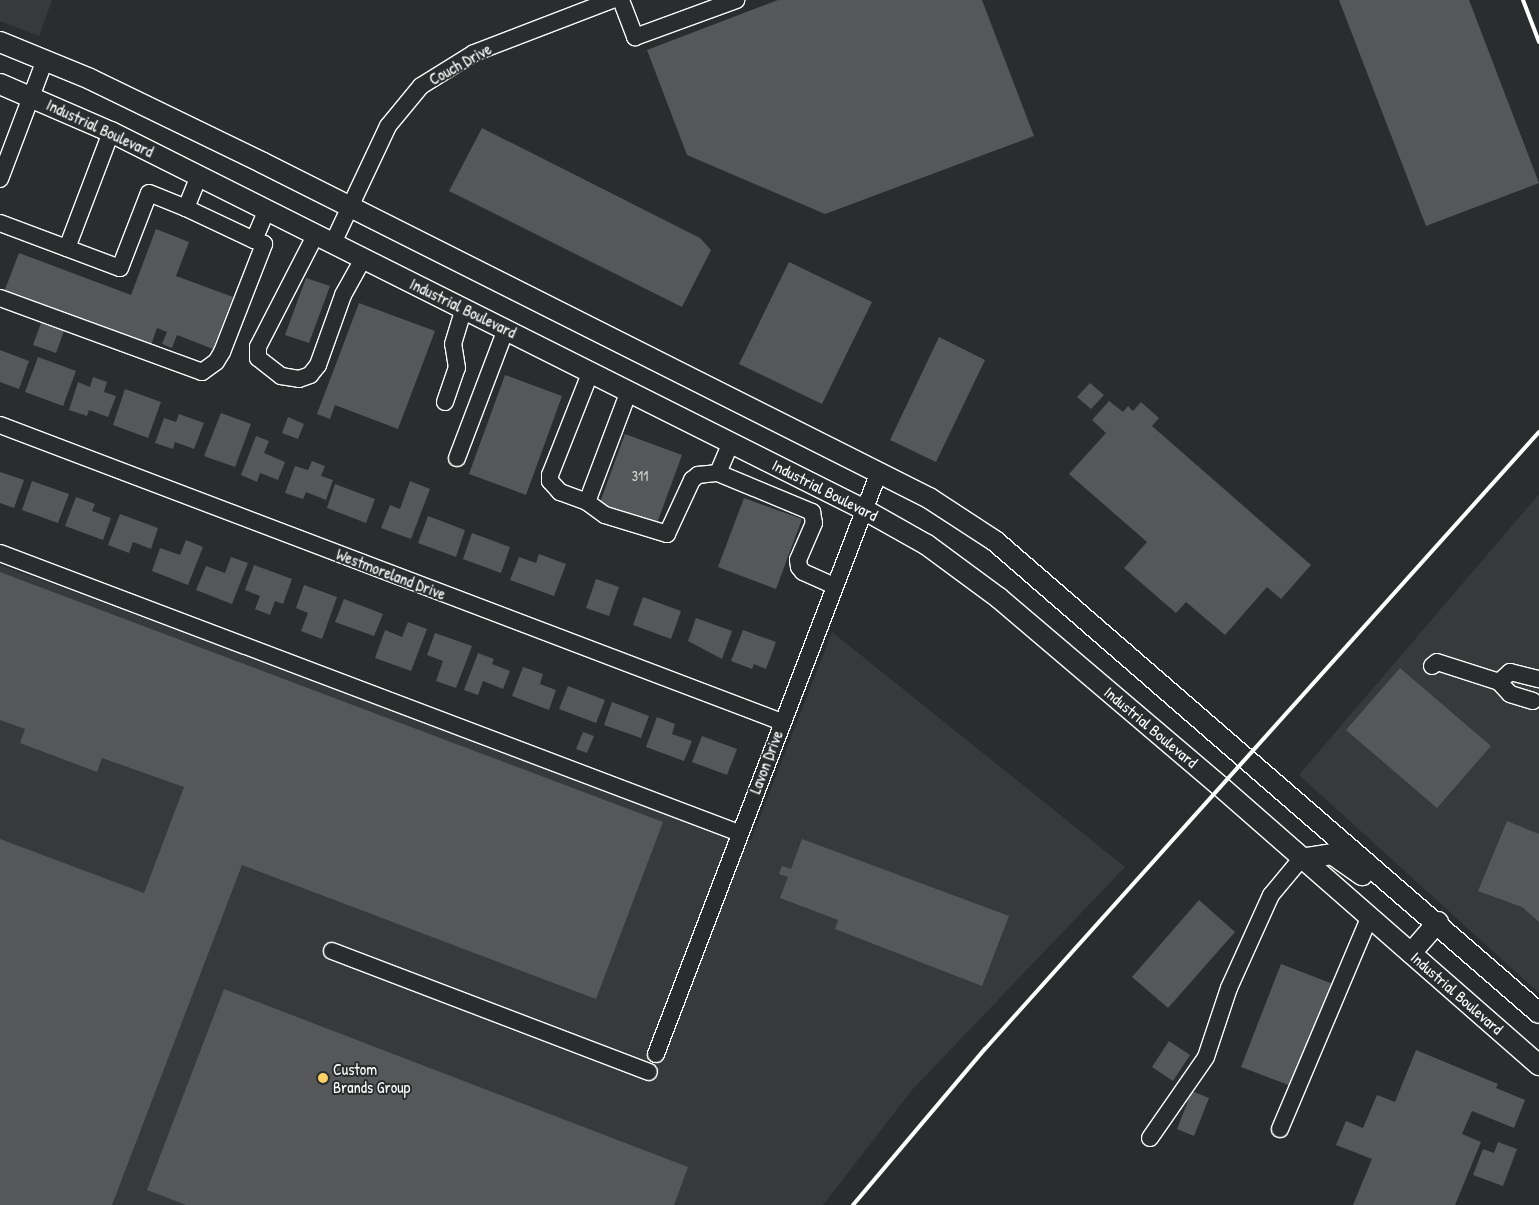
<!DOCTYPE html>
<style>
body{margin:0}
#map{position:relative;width:1539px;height:1205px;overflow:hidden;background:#2a2d2e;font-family:"Patrick Hand",sans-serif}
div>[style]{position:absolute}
.built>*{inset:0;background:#373a3b}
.building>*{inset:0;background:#555758}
.roads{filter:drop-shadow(1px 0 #fff) drop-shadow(-1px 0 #fff) drop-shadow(0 1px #fff) drop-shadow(0 -1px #fff)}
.minor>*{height:16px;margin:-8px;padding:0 8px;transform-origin:8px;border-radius:8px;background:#2a2d2e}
.major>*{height:20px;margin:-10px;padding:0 10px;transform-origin:10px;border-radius:10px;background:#2a2d2e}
.rail>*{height:4px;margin:-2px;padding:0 2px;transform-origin:2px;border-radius:2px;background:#fff}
.dots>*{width:14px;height:14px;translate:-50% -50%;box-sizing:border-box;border:2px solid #2a2d2e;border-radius:50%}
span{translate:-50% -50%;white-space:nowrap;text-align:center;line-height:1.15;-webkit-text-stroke:4px #2a2d2e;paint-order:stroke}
.number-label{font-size:14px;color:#d4d5d5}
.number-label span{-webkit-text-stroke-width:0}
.street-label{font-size:16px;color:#fff}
.poi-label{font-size:16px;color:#fff}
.left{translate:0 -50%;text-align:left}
</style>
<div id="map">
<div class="built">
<div style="clip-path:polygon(0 0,52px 0,39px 36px,0 21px)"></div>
<div style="clip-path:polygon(1539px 494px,1539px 993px,1299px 775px)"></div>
<div style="clip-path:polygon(0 565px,751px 840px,832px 632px,1125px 867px,912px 1090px,823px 1205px,0 1205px)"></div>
</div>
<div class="building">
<div style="clip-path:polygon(778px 0,982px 0,1034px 136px,825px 214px,687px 155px,647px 50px)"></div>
<div style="clip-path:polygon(1339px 0,1469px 0,1539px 183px,1426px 226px)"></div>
<div style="clip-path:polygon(482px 128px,700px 238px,711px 250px,682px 307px,449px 191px)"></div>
<div style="clip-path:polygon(156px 229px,189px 242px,176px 276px,233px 297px,213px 349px,177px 335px,172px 348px,162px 344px,167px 332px,157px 328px,150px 348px,4px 292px,19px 253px,131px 295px)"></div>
<div style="clip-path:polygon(789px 262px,872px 302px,822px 404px,739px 364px)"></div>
<div style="clip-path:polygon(306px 278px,330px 286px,309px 343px,285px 335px)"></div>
<div style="clip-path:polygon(359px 303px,435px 331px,398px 429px,335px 405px,330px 419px,317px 414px)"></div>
<div style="clip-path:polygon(41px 323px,64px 331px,56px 353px,33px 345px)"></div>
<div style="clip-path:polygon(939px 337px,985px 360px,936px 462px,890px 440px)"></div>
<div style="clip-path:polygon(0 350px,29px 361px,19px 389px,0 382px)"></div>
<div style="clip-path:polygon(38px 357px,76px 371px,63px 406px,25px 392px)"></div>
<div style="clip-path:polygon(505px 375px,562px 396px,526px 495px,469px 474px)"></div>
<div style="clip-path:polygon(93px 377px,107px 382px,104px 392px,116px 396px,108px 417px,89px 410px,87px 416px,69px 410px,78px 382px,90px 387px)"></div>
<div style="clip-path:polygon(1090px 383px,1104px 395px,1091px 409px,1077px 397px)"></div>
<div style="clip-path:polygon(125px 389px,161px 402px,148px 438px,113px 425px)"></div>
<div style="clip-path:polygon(1109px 401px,1123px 412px,1128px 406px,1133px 411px,1141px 402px,1159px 418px,1152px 426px,1311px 565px,1281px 599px,1267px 587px,1225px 635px,1186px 602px,1176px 613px,1124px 568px,1147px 542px,1069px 474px,1106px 433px,1092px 420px)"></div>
<div style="clip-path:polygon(221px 413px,251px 424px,235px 467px,204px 456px)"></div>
<div style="clip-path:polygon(179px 414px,204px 423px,194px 449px,175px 442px,173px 449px,155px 443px,164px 418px,176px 422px)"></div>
<div style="clip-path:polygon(288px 417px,304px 424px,298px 439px,282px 433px)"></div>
<div style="clip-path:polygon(625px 434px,682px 455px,656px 526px,599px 505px)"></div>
<div style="clip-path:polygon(256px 436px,269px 441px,264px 453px,285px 462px,278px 480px,260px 473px,257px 482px,241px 475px)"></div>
<div style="clip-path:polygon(312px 461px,325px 466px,321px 476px,333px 480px,326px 500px,306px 492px,303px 499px,285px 493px,295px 466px,308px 470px)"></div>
<div style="clip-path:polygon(0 472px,24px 480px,14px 508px,0 503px)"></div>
<div style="clip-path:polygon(32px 481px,69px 494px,58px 523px,22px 510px)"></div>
<div style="clip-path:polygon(410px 481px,430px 489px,411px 539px,381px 528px,390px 505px,400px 509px)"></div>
<div style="clip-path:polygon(335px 484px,375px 499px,366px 523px,327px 508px)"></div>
<div style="clip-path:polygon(76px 497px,95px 504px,92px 511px,111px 518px,103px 540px,65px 526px)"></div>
<div style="clip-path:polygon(744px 498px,802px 519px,776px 589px,718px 567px)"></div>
<div style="clip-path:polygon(120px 514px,158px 528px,151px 549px,133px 542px,129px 553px,108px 545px)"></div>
<div style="clip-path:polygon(428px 516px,465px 530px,456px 557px,418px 543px)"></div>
<div style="clip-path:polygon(472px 533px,510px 547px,501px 573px,463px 559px)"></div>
<div style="clip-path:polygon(186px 540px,203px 547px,188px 585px,152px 571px,160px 548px,180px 555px)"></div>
<div style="clip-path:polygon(539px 554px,566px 564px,554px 596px,510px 580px,519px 557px,536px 563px)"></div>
<div style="clip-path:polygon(231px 557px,248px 563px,232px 604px,196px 590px,206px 566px,225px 573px)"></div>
<div style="clip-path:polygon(254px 565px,292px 579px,283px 604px,275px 601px,270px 615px,255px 609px,260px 596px,245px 590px)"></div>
<div style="clip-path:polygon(0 572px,663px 822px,596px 999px,242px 865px,112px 1205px,0 1205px,0 839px,144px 893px,184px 787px,102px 758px,97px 772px,20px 743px,25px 729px,0 720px)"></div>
<div style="clip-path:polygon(596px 579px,619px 587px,609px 616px,586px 608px)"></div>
<div style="clip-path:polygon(304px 585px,337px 597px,322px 639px,301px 631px,308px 613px,296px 608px)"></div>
<div style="clip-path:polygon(643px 597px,681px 611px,671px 639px,633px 625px)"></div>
<div style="clip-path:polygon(344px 599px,383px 614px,374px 636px,335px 622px)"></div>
<div style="clip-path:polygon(696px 618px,732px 631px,722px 659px,688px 641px)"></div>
<div style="clip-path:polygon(408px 622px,427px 629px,411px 671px,375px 658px,385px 630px,402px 637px)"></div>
<div style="clip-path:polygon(743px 630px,776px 642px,766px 669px,754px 664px,752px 669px,731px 661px)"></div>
<div style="clip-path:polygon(435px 633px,472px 646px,456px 688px,436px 681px,443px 661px,427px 655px)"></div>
<div style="clip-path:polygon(478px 653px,494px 659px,492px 664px,510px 671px,503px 689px,483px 681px,478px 695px,464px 690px)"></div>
<div style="clip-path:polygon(523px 667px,543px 674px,540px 684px,556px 690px,549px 710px,512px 696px)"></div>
<div style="clip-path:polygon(1400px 668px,1491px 746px,1437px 808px,1346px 730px)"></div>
<div style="clip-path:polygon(568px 686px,605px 700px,596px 723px,559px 709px)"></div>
<div style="clip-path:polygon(612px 702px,649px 716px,641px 738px,604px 725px)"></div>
<div style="clip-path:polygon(657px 717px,675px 724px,672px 734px,692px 741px,684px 761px,646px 747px)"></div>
<div style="clip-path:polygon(583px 732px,594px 736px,587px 753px,576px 749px)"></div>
<div style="clip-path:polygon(702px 736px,737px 749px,727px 775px,692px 762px)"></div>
<div style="clip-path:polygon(1507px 821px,1539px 834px,1539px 922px,1522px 907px,1478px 891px)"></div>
<div style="clip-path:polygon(802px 839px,1009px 916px,982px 986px,835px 929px,838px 920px,780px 898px,788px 877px,779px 874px,782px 866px,791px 869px)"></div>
<div style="clip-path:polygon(1199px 900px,1235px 932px,1168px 1008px,1132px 977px)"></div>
<div style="clip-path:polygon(1281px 964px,1333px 984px,1294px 1087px,1241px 1067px)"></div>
<div style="clip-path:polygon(224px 989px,688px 1167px,674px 1205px,186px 1205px,147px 1190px)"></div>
<div style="clip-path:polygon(1169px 1041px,1190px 1055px,1173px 1081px,1152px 1067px)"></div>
<div style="clip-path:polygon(1416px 1050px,1498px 1084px,1496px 1088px,1525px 1100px,1514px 1128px,1472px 1111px,1462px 1134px,1481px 1142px,1455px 1205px,1353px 1205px,1372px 1159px,1336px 1145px,1346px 1121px,1363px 1128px,1377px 1095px,1395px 1102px)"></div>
<div style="clip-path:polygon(1192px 1091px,1209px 1098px,1194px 1136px,1177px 1129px)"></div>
<div style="clip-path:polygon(1498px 1142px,1517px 1149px,1503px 1186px,1473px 1175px,1483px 1149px,1494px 1153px)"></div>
</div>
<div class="roads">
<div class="minor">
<div style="left:621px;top:0;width:40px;rotate:69deg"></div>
<div style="left:635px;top:37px;width:108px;rotate:-20.1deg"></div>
<div style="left:0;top:179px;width:127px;rotate:-69.3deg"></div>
<div style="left:186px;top:208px;width:75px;rotate:25.2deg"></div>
<div style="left:254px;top:240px;width:33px;rotate:-67deg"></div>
<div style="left:0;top:223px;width:128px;rotate:20.6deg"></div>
<div style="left:120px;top:268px;width:80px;rotate:-68.9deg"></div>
<div style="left:149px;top:193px;width:40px;rotate:22deg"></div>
<div style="left:186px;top:208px;width:35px;rotate:-68deg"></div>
<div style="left:316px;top:234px;width:127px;rotate:117.2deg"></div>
<div style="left:258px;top:347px;width:11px;rotate:90deg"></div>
<div style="left:258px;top:358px;width:29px;rotate:38deg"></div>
<div style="left:281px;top:376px;width:18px;rotate:9deg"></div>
<div style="left:299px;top:379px;width:12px;rotate:-20deg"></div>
<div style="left:310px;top:375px;width:13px;rotate:-51deg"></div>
<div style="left:318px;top:365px;width:74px;rotate:-70.3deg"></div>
<div style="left:343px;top:295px;width:41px;rotate:-60.9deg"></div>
<div style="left:333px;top:243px;width:129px;rotate:-64.8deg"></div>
<div style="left:388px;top:126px;width:52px;rotate:-50.5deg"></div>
<div style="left:421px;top:86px;width:62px;rotate:-31.9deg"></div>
<div style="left:474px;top:53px;width:148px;rotate:-21deg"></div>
<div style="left:67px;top:248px;width:124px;rotate:-69.2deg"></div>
<div style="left:0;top:298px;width:215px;rotate:20.1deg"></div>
<div style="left:202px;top:372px;width:17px;rotate:-36deg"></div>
<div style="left:216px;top:362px;width:12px;rotate:-59deg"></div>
<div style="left:222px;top:352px;width:116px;rotate:-68.7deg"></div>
<div style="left:264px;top:244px;width:11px;rotate:-158deg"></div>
<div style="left:591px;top:371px;width:112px;rotate:111.5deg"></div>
<div style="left:550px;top:475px;width:6px;rotate:90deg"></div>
<div style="left:550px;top:481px;width:15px;rotate:48deg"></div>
<div style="left:560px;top:492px;width:29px;rotate:20deg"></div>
<div style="left:587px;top:502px;width:119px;rotate:-69.3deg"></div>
<div style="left:445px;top:402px;width:36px;rotate:-71deg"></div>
<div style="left:457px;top:368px;width:24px;rotate:-99deg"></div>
<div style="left:453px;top:344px;width:38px;rotate:-73deg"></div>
<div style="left:0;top:425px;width:837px;rotate:20.8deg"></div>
<div style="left:457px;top:458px;width:138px;rotate:-69.2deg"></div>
<div style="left:718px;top:473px;width:34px;rotate:-67deg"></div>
<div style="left:587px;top:502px;width:22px;rotate:36deg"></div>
<div style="left:605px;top:515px;width:65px;rotate:17deg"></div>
<div style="left:667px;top:534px;width:60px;rotate:-65.2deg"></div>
<div style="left:692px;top:480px;width:8px;rotate:-40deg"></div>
<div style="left:698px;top:475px;width:20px;rotate:-6deg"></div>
<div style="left:718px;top:473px;width:102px;rotate:22.5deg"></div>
<div style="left:812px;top:512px;width:11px;rotate:80deg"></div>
<div style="left:814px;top:523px;width:40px;rotate:113.4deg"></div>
<div style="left:798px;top:560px;width:7px;rotate:82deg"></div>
<div style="left:799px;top:567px;width:6px;rotate:51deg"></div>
<div style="left:803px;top:572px;width:35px;rotate:24deg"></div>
<div style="left:0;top:553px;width:790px;rotate:20.75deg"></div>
<div style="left:1432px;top:666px;width:6px;rotate:-39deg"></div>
<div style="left:1437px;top:662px;width:65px;rotate:17.9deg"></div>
<div style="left:1499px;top:682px;width:16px;rotate:47deg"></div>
<div style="left:1510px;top:694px;width:24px;rotate:17deg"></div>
<div style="left:1499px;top:682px;width:15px;rotate:-42deg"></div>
<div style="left:1510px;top:672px;width:30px;rotate:14deg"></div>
<div style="left:332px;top:951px;width:339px;rotate:20.9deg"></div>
<div style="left:656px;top:1054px;width:623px;rotate:-69.04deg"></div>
<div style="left:1280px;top:1129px;width:229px;rotate:-67.1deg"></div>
<div style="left:1150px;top:1138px;width:98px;rotate:-55.3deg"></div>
<div style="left:1206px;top:1057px;width:73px;rotate:-71.6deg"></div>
<div style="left:1229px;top:988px;width:102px;rotate:-65.7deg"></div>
<div style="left:1271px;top:895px;width:47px;rotate:-50.2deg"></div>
</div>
<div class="major">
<div style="left:0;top:42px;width:97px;rotate:22.3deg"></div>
<div style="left:90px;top:79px;width:192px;rotate:25.9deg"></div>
<div style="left:263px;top:163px;width:746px;rotate:26.7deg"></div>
<div style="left:929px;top:498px;width:79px;rotate:33.1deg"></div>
<div style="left:995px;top:541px;width:720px;rotate:40.95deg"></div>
<div style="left:0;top:84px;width:121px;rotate:23.4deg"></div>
<div style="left:111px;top:132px;width:843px;rotate:26.63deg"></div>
<div style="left:865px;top:510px;width:71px;rotate:29.4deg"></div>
<div style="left:927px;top:545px;width:89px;rotate:36.4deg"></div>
<div style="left:999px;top:598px;width:290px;rotate:40.4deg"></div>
<div style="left:1220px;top:786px;width:424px;rotate:41.2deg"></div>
<div style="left:1301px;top:859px;width:31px;rotate:-9deg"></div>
<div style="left:1332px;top:854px;width:37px;rotate:35deg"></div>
<div style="left:1411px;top:953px;width:41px;rotate:-48.9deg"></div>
</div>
</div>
<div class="rail">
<div style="left:1523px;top:0;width:45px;rotate:69.1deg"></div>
<div style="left:853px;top:1205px;width:204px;rotate:-49.8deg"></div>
<div style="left:985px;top:1049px;width:829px;rotate:-48.08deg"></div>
</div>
<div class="dots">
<div style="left:323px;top:1078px;background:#ffd166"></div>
</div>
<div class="number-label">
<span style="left:640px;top:476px">311</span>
</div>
<div class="street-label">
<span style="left:460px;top:64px;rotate:-29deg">Couch Drive</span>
<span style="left:100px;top:128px;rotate:25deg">Industrial Boulevard</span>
<span style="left:463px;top:308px;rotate:26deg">Industrial Boulevard</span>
<span style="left:825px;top:490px;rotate:27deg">Industrial Boulevard</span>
<span style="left:391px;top:574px;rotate:21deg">Westmoreland Drive</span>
<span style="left:1151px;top:727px;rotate:40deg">Industrial Boulevard</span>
<span style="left:766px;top:762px;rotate:-69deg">Lavon Drive</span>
<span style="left:1457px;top:993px;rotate:41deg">Industrial Boulevard</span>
</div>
<div class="poi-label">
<span class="left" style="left:333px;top:1078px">Custom<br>Brands Group</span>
</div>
</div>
